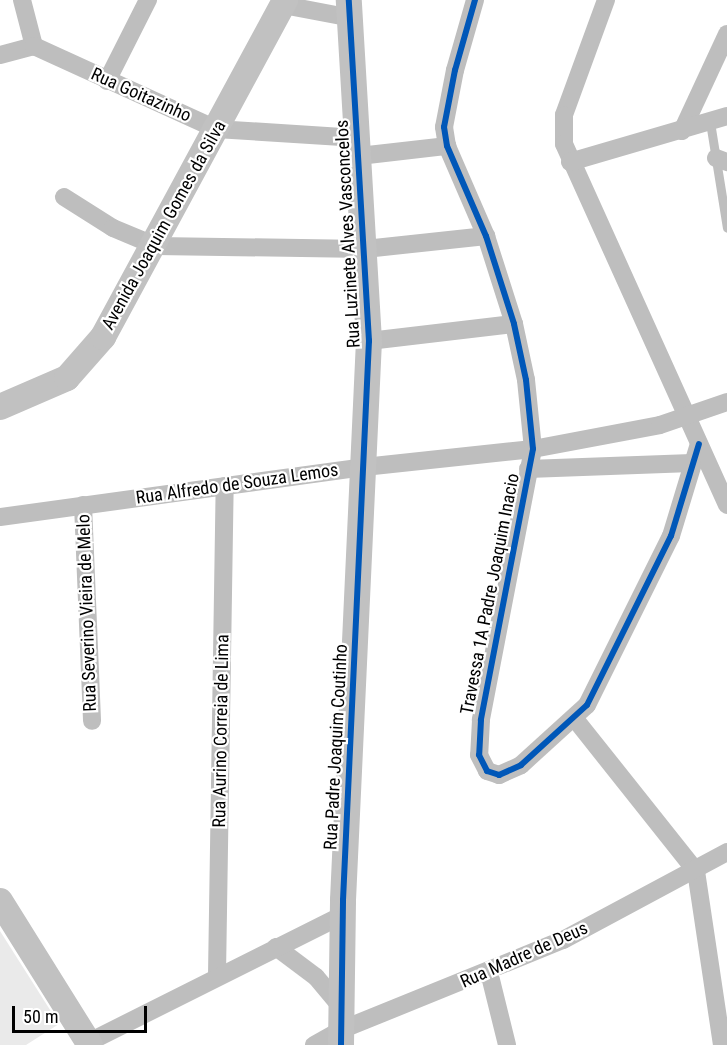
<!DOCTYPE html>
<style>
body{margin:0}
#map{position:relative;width:727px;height:1045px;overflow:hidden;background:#fff;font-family:"Roboto Condensed",sans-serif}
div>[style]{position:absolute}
.green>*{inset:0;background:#eaeaea}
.lane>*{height:9px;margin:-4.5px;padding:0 4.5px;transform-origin:4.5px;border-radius:4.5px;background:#bebebe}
.street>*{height:18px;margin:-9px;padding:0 9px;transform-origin:9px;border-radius:9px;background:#bebebe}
.secondary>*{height:26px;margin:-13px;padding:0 13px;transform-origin:13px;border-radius:13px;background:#c1c1c1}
.cycleway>*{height:6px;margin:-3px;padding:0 3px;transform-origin:3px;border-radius:3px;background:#0057b8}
span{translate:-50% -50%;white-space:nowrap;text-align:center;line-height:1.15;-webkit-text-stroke:4.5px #fff;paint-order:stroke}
.street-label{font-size:18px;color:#000}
.scale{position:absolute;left:12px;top:1006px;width:135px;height:27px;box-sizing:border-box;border:3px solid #000;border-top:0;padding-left:8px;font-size:18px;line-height:21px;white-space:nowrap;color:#000;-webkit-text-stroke:4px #fff;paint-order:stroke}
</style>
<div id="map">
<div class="green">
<div style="clip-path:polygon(0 931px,59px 1024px,26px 1045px,0 1045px)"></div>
</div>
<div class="lane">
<div style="left:710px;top:122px;width:107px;rotate:80.9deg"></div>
</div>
<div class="street">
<div style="left:22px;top:0;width:48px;rotate:75.4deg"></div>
<div style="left:475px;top:0;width:73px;rotate:105.9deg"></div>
<div style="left:455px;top:70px;width:58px;rotate:100.9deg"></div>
<div style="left:444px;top:127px;width:19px;rotate:81deg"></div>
<div style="left:447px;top:146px;width:98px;rotate:66.6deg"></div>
<div style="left:486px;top:236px;width:92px;rotate:72.3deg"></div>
<div style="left:514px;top:324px;width:57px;rotate:77.9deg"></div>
<div style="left:526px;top:380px;width:69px;rotate:84.2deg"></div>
<div style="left:533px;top:449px;width:276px;rotate:100.9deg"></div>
<div style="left:481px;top:720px;width:35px;rotate:93deg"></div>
<div style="left:479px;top:755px;width:18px;rotate:63deg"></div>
<div style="left:487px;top:771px;width:13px;rotate:18deg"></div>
<div style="left:499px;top:775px;width:24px;rotate:-24deg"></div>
<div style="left:521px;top:765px;width:89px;rotate:-42.3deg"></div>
<div style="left:587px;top:705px;width:189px;rotate:-63.6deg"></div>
<div style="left:671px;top:536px;width:96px;rotate:-73.1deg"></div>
<div style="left:606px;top:0;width:122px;rotate:110.1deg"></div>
<div style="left:564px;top:115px;width:29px;rotate:90deg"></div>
<div style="left:564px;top:144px;width:396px;rotate:65.7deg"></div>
<div style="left:283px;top:5px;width:70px;rotate:10.7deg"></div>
<div style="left:0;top:55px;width:35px;rotate:-15deg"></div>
<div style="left:34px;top:46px;width:200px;rotate:24.5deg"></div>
<div style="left:216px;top:129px;width:142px;rotate:3.6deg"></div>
<div style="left:107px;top:81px;width:91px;rotate:-63.2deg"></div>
<div style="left:682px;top:131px;width:107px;rotate:-65.1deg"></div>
<div style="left:359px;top:156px;width:89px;rotate:-6.5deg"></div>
<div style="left:716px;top:158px;width:12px;rotate:20deg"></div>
<div style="left:570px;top:162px;width:164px;rotate:-16.3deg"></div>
<div style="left:64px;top:197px;width:58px;rotate:32.3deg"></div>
<div style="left:113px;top:228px;width:47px;rotate:22.7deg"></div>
<div style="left:156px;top:246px;width:209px;rotate:0.8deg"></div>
<div style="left:365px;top:249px;width:122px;rotate:-6.1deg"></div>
<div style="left:369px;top:341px;width:146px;rotate:-6.7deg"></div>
<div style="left:528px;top:469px;width:164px;rotate:-2.1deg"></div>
<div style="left:83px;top:505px;width:216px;rotate:87.6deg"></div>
<div style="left:0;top:517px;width:367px;rotate:-7.8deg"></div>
<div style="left:364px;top:467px;width:170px;rotate:-6.1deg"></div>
<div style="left:533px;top:449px;width:129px;rotate:-10.7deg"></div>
<div style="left:660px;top:425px;width:71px;rotate:-18.9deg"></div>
<div style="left:575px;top:719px;width:194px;rotate:51.5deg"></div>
<div style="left:696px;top:871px;width:176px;rotate:81.5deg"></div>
<div style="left:276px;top:947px;width:50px;rotate:36.9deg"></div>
<div style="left:316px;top:977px;width:39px;rotate:50deg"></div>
<div style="left:489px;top:972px;width:75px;rotate:76.1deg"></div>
<div style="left:217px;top:975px;width:489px;rotate:-89.1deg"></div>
<div style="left:89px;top:1042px;width:284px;rotate:-26.6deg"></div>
<div style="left:314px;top:1045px;width:31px;rotate:-29deg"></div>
<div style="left:341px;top:1030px;width:240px;rotate:-22.1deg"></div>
<div style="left:563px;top:940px;width:186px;rotate:-28.2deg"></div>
</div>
<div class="secondary">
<div style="left:0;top:407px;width:73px;rotate:-23.4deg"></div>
<div style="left:67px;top:378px;width:55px;rotate:-48.7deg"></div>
<div style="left:103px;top:337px;width:383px;rotate:-61.6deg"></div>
<div style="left:0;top:901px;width:170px;rotate:58deg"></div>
<div style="left:341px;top:1045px;width:145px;rotate:-89.2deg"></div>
<div style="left:343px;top:900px;width:560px;rotate:-87.34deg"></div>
<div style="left:369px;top:341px;width:342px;rotate:-93.4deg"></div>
</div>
<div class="cycleway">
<div style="left:475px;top:0;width:73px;rotate:105.9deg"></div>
<div style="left:455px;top:70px;width:58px;rotate:100.9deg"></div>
<div style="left:444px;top:127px;width:19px;rotate:81deg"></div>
<div style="left:447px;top:146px;width:98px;rotate:66.6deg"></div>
<div style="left:486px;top:236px;width:92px;rotate:72.3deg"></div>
<div style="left:514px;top:324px;width:57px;rotate:77.9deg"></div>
<div style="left:526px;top:380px;width:69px;rotate:84.2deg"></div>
<div style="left:533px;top:449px;width:276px;rotate:100.9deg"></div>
<div style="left:481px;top:720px;width:35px;rotate:93deg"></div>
<div style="left:479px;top:755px;width:18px;rotate:63deg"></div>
<div style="left:487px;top:771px;width:13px;rotate:18deg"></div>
<div style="left:499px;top:775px;width:24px;rotate:-24deg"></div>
<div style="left:521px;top:765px;width:89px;rotate:-42.3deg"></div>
<div style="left:587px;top:705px;width:189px;rotate:-63.6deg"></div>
<div style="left:671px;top:536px;width:96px;rotate:-73.1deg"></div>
<div style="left:341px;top:1045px;width:145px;rotate:-89.2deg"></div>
<div style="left:343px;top:900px;width:560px;rotate:-87.34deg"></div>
<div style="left:369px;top:341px;width:342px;rotate:-93.4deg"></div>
</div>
<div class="street-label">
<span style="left:141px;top:95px;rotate:24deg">Rua Goitazinho</span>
<span style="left:164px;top:225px;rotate:-61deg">Avenida Joaquim Gomes da Silva</span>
<span style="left:348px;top:234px;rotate:-93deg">Rua Luzinete Alves Vasconcelos</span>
<span style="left:237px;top:484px;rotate:-8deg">Rua Alfredo de Souza Lemos</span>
<span style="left:490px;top:594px;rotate:-79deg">Travessa 1A Padre Joaquim Inacio</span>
<span style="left:87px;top:613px;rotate:-92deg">Rua Severino Vieira de Melo</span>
<span style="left:221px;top:731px;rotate:-89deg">Rua Aurino Correia de Lima</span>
<span style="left:336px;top:747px;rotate:-87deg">Rua Padre Joaquim Coutinho</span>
<span style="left:524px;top:955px;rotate:-24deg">Rua Madre de Deus</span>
</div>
<div class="scale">50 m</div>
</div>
